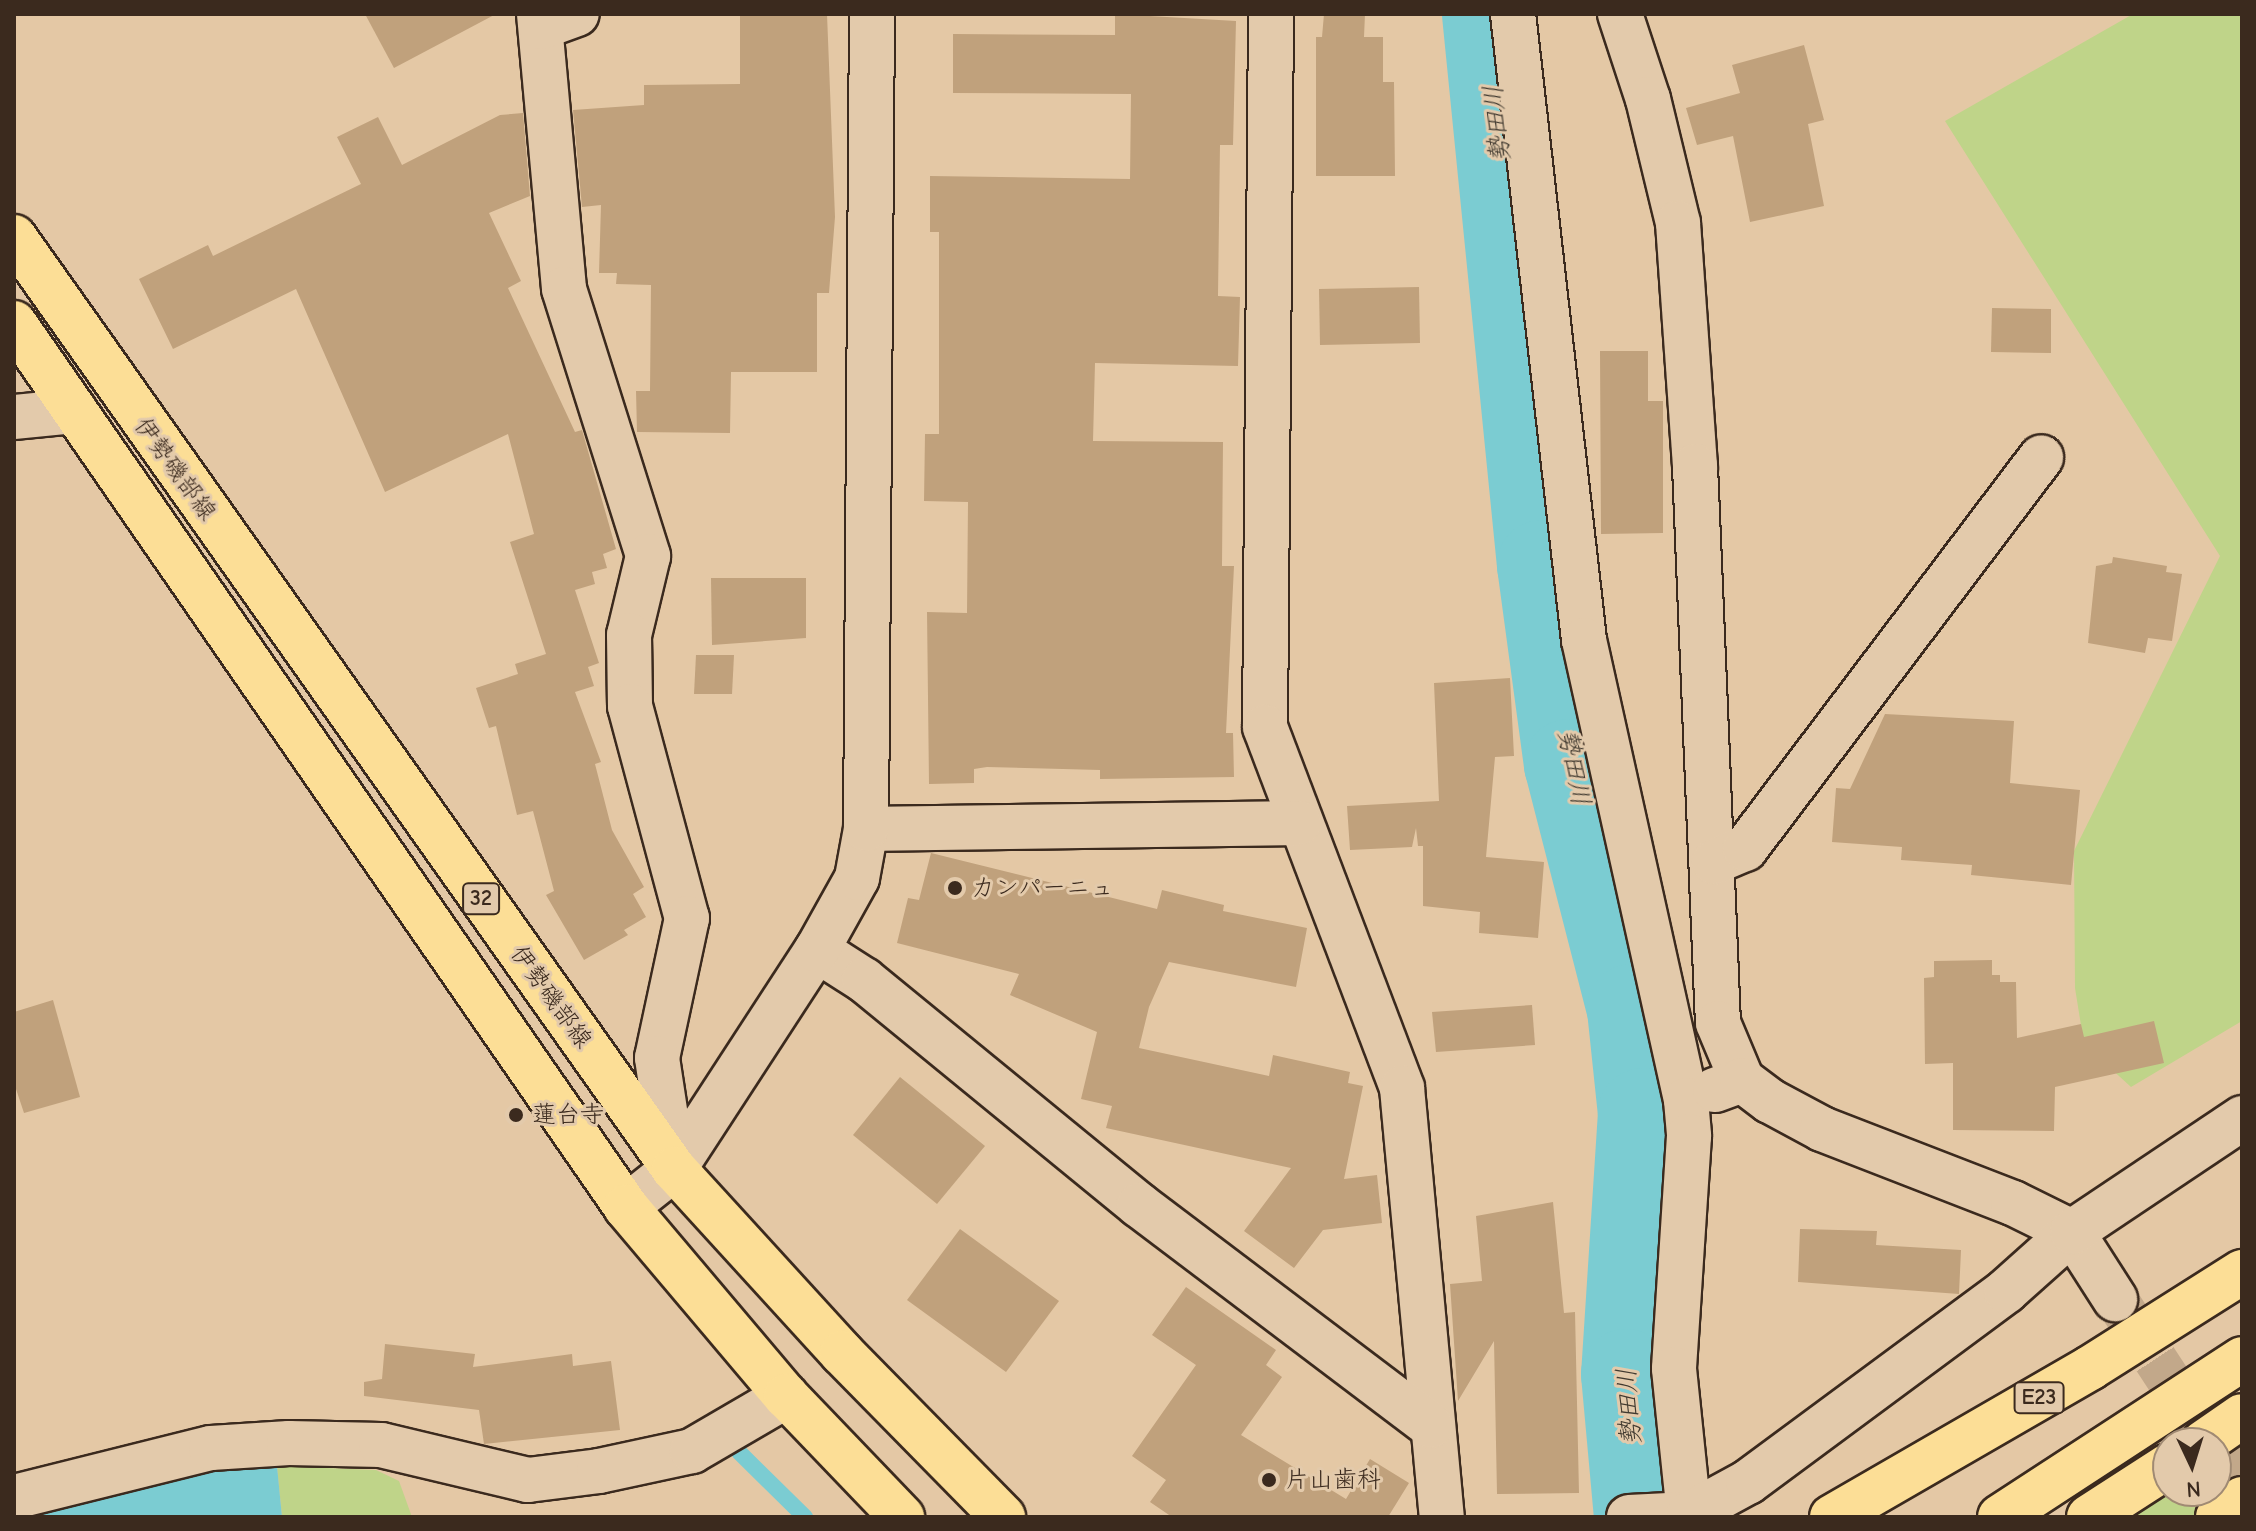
<!DOCTYPE html>
<meta charset="utf-8">
<style>
body{margin:0}
#map{position:relative;width:2256px;height:1531px;overflow:hidden;background:#e4c8a5;font-family:"Comic Neue","Klee One",sans-serif}
div>[style]{position:absolute}
.green>*{inset:0;background:#bfd489}
.water>*{inset:0;background:#7bccd2}
.stream>*{height:16px;margin:-8px;padding:0 8px;transform-origin:8px;border-radius:8px;background:#7bccd2}
.river>*{height:90px;margin:-45px;padding:0 45px;transform-origin:45px;border-radius:45px;background:#7bccd2}
.building>*{inset:0;background:#c0a17c}
.minor-tunnel>*{height:44px;margin-top:-22px;transform-origin:0;background:repeating-linear-gradient(90deg,#c2a88a 0 44px,transparent 0 66px)}
.roads{filter:drop-shadow(2px 0 #3b2a1e) drop-shadow(-2px 0 #3b2a1e) drop-shadow(0 2px #3b2a1e) drop-shadow(0 -2px #3b2a1e)}
.minor>*{height:44px;margin:-22px;padding:0 22px;transform-origin:22px;border-radius:22px;background:#e3caab}
.major>*{height:44px;margin:-22px;padding:0 22px;transform-origin:22px;border-radius:22px;background:#fcde96}
.highway>*{height:44px;margin:-22px;padding:0 22px;transform-origin:22px;border-radius:22px;background:#fcde96}
.dots>*{width:22px;height:22px;translate:-50% -50%;box-sizing:border-box;border:4px solid #e3caab;border-radius:50%}
span{translate:-50% -50%;white-space:nowrap;text-align:center;line-height:1.15;-webkit-text-stroke:6px #e3caab;paint-order:stroke}
.shield-label span{padding:2px 6px;background:#e3caab;border:2px solid;border-radius:6px;-webkit-text-stroke-width:0}
.shield-label{font-size:22px;color:#3b2a1e;font-weight:700}
.street-label{font-size:24px;color:#3b2a1e}
.poi-label{font-size:24px;color:#3b2a1e}
.left{translate:0 -50%;text-align:left}
.water-label{font-size:26px;color:#413a30;font-style:italic}
.frame{position:absolute;inset:0;border:16px solid #3b2a1e;pointer-events:none}
.north{position:absolute;left:2152px;top:1427px;width:80px;height:80px;box-sizing:border-box;background:#e3caab;border:2px solid #a08a73;border-radius:50%;rotate:176deg;font-size:22px;font-weight:700;line-height:32px;text-align:center;color:#3b2a1e}
.north::after{content:'';display:block;margin:auto;width:28px;height:36px;background:#3b2a1e;clip-path:polygon(50% 0,100% 100%,50% 72%,0 100%)}
</style>
<div id="map">
<div class="green">
<div style="clip-path:polygon(2133px 14px,2242px 14px,2242px 1021px,2131px 1087px,2084px 1044px,2075px 988px,2074px 851px,2220px 556px,1945px 121px)"></div>
<div style="clip-path:polygon(2242px 1429px,2242px 1517px,2124px 1517px,2168px 1491px,2216px 1491px,2216px 1447px)"></div>
<div style="clip-path:polygon(277px 1466px,376px 1470px,399px 1481px,412px 1517px,282px 1517px)"></div>
</div>
<div class="water">
<div style="clip-path:polygon(277px 1466px,282px 1517px,32px 1517px,218px 1469px)"></div>
</div>
<div class="stream">
<div style="left:739px;top:1452px;width:93px;rotate:44.6deg"></div>
</div>
<div class="river">
<div style="left:1487px;top:14px;width:554px;rotate:84.3deg"></div>
<div style="left:1542px;top:565px;width:201px;rotate:82.3deg"></div>
<div style="left:1569px;top:764px;width:253px;rotate:75.6deg"></div>
<div style="left:1632px;top:1009px;width:105px;rotate:84deg"></div>
<div style="left:1643px;top:1113px;width:262px;rotate:93.7deg"></div>
<div style="left:1626px;top:1374px;width:144px;rotate:84.8deg"></div>
</div>
<div class="building">
<div style="clip-path:polygon(365px 14px,496px 14px,394px 68px)"></div>
<div style="clip-path:polygon(740px 14px,827px 14px,835px 217px,829px 293px,817px 293px,817px 372px,731px 372px,730px 433px,637px 432px,636px 391px,650px 391px,651px 285px,616px 284px,617px 273px,599px 273px,601px 205px,582px 207px,573px 110px,644px 105px,644px 85px,740px 84px)"></div>
<div style="clip-path:polygon(1115px 14px,1236px 21px,1233px 145px,1220px 145px,1218px 296px,1240px 297px,1238px 366px,1095px 363px,1093px 441px,1223px 442px,1222px 566px,1234px 566px,1226px 733px,1233px 733px,1234px 777px,1100px 779px,1100px 770px,987px 767px,974px 769px,974px 783px,929px 784px,927px 612px,967px 613px,968px 502px,924px 501px,925px 434px,939px 434px,939px 232px,930px 232px,930px 176px,1130px 179px,1131px 94px,953px 93px,953px 34px,1115px 35px)"></div>
<div style="clip-path:polygon(1324px 14px,1365px 14px,1364px 37px,1383px 37px,1383px 82px,1394px 82px,1395px 176px,1316px 176px,1316px 37px,1322px 37px)"></div>
<div style="clip-path:polygon(1804px 45px,1824px 120px,1808px 124px,1824px 206px,1750px 222px,1733px 136px,1697px 145px,1686px 108px,1740px 93px,1732px 65px)"></div>
<div style="clip-path:polygon(523px 113px,530px 196px,489px 213px,521px 281px,508px 288px,575px 432px,582px 430px,616px 549px,603px 554px,607px 568px,592px 572px,595px 584px,575px 590px,599px 663px,588px 667px,594px 686px,575px 692px,601px 762px,595px 764px,612px 830px,644px 887px,633px 894px,646px 917px,624px 930px,628px 935px,584px 960px,546px 895px,554px 891px,533px 811px,517px 815px,496px 726px,489px 728px,476px 688px,518px 674px,515px 664px,546px 654px,510px 542px,534px 534px,508px 434px,385px 492px,296px 289px,173px 349px,139px 279px,208px 245px,213px 256px,361px 184px,337px 137px,378px 117px,402px 165px,500px 115px)"></div>
<div style="clip-path:polygon(1419px 287px,1420px 343px,1320px 345px,1319px 289px)"></div>
<div style="clip-path:polygon(1992px 308px,2051px 309px,2051px 353px,1991px 352px)"></div>
<div style="clip-path:polygon(1600px 351px,1648px 351px,1648px 401px,1663px 401px,1663px 533px,1601px 534px)"></div>
<div style="clip-path:polygon(2113px 557px,2167px 566px,2166px 572px,2182px 574px,2172px 641px,2148px 638px,2145px 653px,2088px 643px,2096px 566px,2112px 563px)"></div>
<div style="clip-path:polygon(711px 578px,806px 578px,806px 638px,712px 645px)"></div>
<div style="clip-path:polygon(696px 655px,734px 655px,732px 694px,694px 694px)"></div>
<div style="clip-path:polygon(1510px 678px,1514px 756px,1495px 757px,1486px 857px,1544px 862px,1538px 938px,1479px 933px,1480px 912px,1423px 906px,1423px 846px,1418px 846px,1416px 828px,1412px 847px,1350px 850px,1347px 806px,1439px 801px,1434px 683px)"></div>
<div style="clip-path:polygon(1885px 714px,2014px 721px,2010px 783px,2080px 790px,2071px 885px,1971px 875px,1972px 865px,1901px 860px,1902px 847px,1832px 842px,1836px 788px,1850px 789px)"></div>
<div style="clip-path:polygon(931px 853px,1157px 909px,1162px 890px,1224px 905px,1223px 911px,1307px 928px,1296px 987px,1169px 962px,1149px 1007px,1139px 1048px,1269px 1076px,1273px 1055px,1350px 1072px,1348px 1083px,1363px 1086px,1344px 1179px,1377px 1175px,1382px 1223px,1323px 1230px,1294px 1268px,1244px 1231px,1291px 1168px,1106px 1128px,1112px 1106px,1081px 1099px,1097px 1032px,1010px 995px,1019px 974px,897px 943px,908px 898px,919px 900px)"></div>
<div style="clip-path:polygon(1992px 960px,1992px 975px,2000px 975px,2000px 982px,2016px 982px,2017px 1038px,2081px 1024px,2084px 1037px,2154px 1021px,2164px 1063px,2055px 1087px,2054px 1131px,1953px 1130px,1953px 1063px,1925px 1064px,1924px 978px,1934px 977px,1934px 961px)"></div>
<div style="clip-path:polygon(53px 1000px,80px 1097px,24px 1113px,14px 1083px,14px 1012px)"></div>
<div style="clip-path:polygon(1532px 1005px,1535px 1045px,1436px 1052px,1432px 1012px)"></div>
<div style="clip-path:polygon(900px 1077px,985px 1146px,937px 1204px,853px 1135px)"></div>
<div style="clip-path:polygon(1553px 1202px,1564px 1313px,1575px 1312px,1579px 1493px,1497px 1494px,1494px 1341px,1458px 1401px,1450px 1284px,1482px 1281px,1476px 1216px)"></div>
<div style="clip-path:polygon(960px 1229px,1059px 1301px,1006px 1372px,907px 1300px)"></div>
<div style="clip-path:polygon(1800px 1229px,1877px 1231px,1876px 1245px,1961px 1250px,1959px 1294px,1798px 1282px)"></div>
<div style="clip-path:polygon(1186px 1287px,1276px 1350px,1266px 1365px,1282px 1377px,1241px 1435px,1346px 1499px,1370px 1459px,1409px 1483px,1388px 1517px,1172px 1517px,1150px 1502px,1166px 1480px,1132px 1456px,1196px 1365px,1152px 1335px)"></div>
<div style="clip-path:polygon(385px 1344px,475px 1354px,473px 1367px,572px 1354px,573px 1366px,611px 1361px,620px 1430px,484px 1444px,479px 1410px,364px 1396px,364px 1382px,382px 1379px)"></div>
</div>
<div class="minor-tunnel">
<div style="left:2119px;top:1304px;width:166px;rotate:56.8deg"></div>
<div style="left:2216px;top:1451px;width:42px;rotate:51.8deg"></div>
</div>
<div class="roads">
<div class="minor">
<div style="left:539px;top:14px;width:276px;rotate:84.8deg"></div>
<div style="left:564px;top:289px;width:280px;rotate:72.5deg"></div>
<div style="left:648px;top:556px;width:81px;rotate:103.5deg"></div>
<div style="left:629px;top:635px;width:71px;rotate:89.2deg"></div>
<div style="left:630px;top:706px;width:220px;rotate:75deg"></div>
<div style="left:687px;top:918px;width:143px;rotate:102.1deg"></div>
<div style="left:657px;top:1058px;width:112px;rotate:81.3deg"></div>
<div style="left:1271px;top:14px;width:713px;rotate:90.48deg"></div>
<div style="left:1265px;top:727px;width:386px;rotate:69.2deg"></div>
<div style="left:1402px;top:1088px;width:431px;rotate:84.7deg"></div>
<div style="left:1513px;top:14px;width:630px;rotate:83.53deg"></div>
<div style="left:1584px;top:640px;width:471px;rotate:77.5deg"></div>
<div style="left:1686px;top:1100px;width:36px;rotate:85deg"></div>
<div style="left:1689px;top:1136px;width:233px;rotate:93.7deg"></div>
<div style="left:1674px;top:1369px;width:146px;rotate:84.1deg"></div>
<div style="left:1620px;top:14px;width:89px;rotate:71.8deg"></div>
<div style="left:1648px;top:99px;width:128px;rotate:76.4deg"></div>
<div style="left:1678px;top:223px;width:244px;rotate:86deg"></div>
<div style="left:1695px;top:466px;width:557px;rotate:87.64deg"></div>
<div style="left:1718px;top:1023px;width:62px;rotate:67.2deg"></div>
<div style="left:541px;top:27px;width:38px;rotate:-20deg"></div>
<div style="left:14px;top:417px;width:61px;rotate:-5.6deg"></div>
<div style="left:866px;top:829px;width:433px;rotate:-0.8deg"></div>
<div style="left:1714px;top:862px;width:34px;rotate:-23deg"></div>
<div style="left:1745px;top:849px;width:491px;rotate:-52.9deg"></div>
<div style="left:817px;top:950px;width:56px;rotate:32.6deg"></div>
<div style="left:864px;top:980px;width:355px;rotate:39.3deg"></div>
<div style="left:1139px;top:1205px;width:366px;rotate:37.1deg"></div>
<div style="left:1715px;top:1090px;width:29px;rotate:-20deg"></div>
<div style="left:1742px;top:1080px;width:35px;rotate:37deg"></div>
<div style="left:1770px;top:1101px;width:59px;rotate:28.3deg"></div>
<div style="left:1822px;top:1129px;width:205px;rotate:21.2deg"></div>
<div style="left:2013px;top:1203px;width:66px;rotate:26.2deg"></div>
<div style="left:2072px;top:1232px;width:80px;rotate:57.3deg"></div>
<div style="left:626px;top:1207px;width:61px;rotate:-38.4deg"></div>
<div style="left:674px;top:1169px;width:262px;rotate:-56.9deg"></div>
<div style="left:817px;top:950px;width:82px;rotate:-60.9deg"></div>
<div style="left:857px;top:878px;width:50px;rotate:-79.6deg"></div>
<div style="left:866px;top:829px;width:815px;rotate:-89.58deg"></div>
<div style="left:14px;top:1497px;width:203px;rotate:-14deg"></div>
<div style="left:211px;top:1448px;width:78px;rotate:-3.7deg"></div>
<div style="left:289px;top:1443px;width:92px;rotate:1.2deg"></div>
<div style="left:381px;top:1445px;width:151px;rotate:13.4deg"></div>
<div style="left:528px;top:1480px;width:72px;rotate:-7.2deg"></div>
<div style="left:599px;top:1471px;width:95px;rotate:-12.1deg"></div>
<div style="left:692px;top:1451px;width:109px;rotate:-30.3deg"></div>
<div style="left:1629px;top:1517px;width:60px;rotate:-2.9deg"></div>
<div style="left:1689px;top:1514px;width:67px;rotate:-28.5deg"></div>
<div style="left:1748px;top:1482px;width:321px;rotate:-36.5deg"></div>
<div style="left:2006px;top:1291px;width:89px;rotate:-41.8deg"></div>
<div style="left:2072px;top:1232px;width:205px;rotate:-33.8deg"></div>
</div>
<div class="major">
<div style="left:14px;top:237px;width:1142px;rotate:54.7deg"></div>
<div style="left:674px;top:1169px;width:249px;rotate:47.6deg"></div>
<div style="left:842px;top:1353px;width:230px;rotate:45.5deg"></div>
<div style="left:14px;top:323px;width:1075px;rotate:55.3deg"></div>
<div style="left:626px;top:1207px;width:248px;rotate:49.8deg"></div>
<div style="left:786px;top:1396px;width:168px;rotate:46.2deg"></div>
</div>
<div class="highway">
<div style="left:2203px;top:1443px;width:47px;rotate:-34.7deg"></div>
<div style="left:1832px;top:1517px;width:298px;rotate:-30deg"></div>
<div style="left:2090px;top:1368px;width:180px;rotate:-32.3deg"></div>
<div style="left:2000px;top:1517px;width:289px;rotate:-33.1deg"></div>
<div style="left:2089px;top:1517px;width:94px;rotate:-32.8deg"></div>
<div style="left:2218px;top:1517px;width:30px;rotate:-37deg"></div>
</div>
</div>
<div class="dots">
<div style="left:955px;top:888px;background:#3b2a1e"></div>
<div style="left:516px;top:1115px;background:#3b2a1e"></div>
<div style="left:1269px;top:1480px;background:#3b2a1e"></div>
</div>
<div class="shield-label">
<span style="left:481px;top:899px">32</span>
<span style="left:2039px;top:1398px">E23</span>
</div>
<div class="street-label">
<span style="left:175px;top:469px;rotate:54deg">伊勢磯部線</span>
<span style="left:551px;top:997px;rotate:54deg">伊勢磯部線</span>
</div>
<div class="poi-label">
<span class="left" style="left:971px;top:888px">カンパーニュ</span>
<span class="left" style="left:532px;top:1115px">蓮台寺</span>
<span class="left" style="left:1285px;top:1480px">片山歯科</span>
</div>
<div class="water-label">
<span style="left:1498px;top:124px;rotate:-96deg">勢田川</span>
<span style="left:1573px;top:767px;rotate:79deg">勢田川</span>
<span style="left:1630px;top:1407px;rotate:-94deg">勢田川</span>
</div>
<div class="frame"></div>
<div class="north">N</div>
</div>
